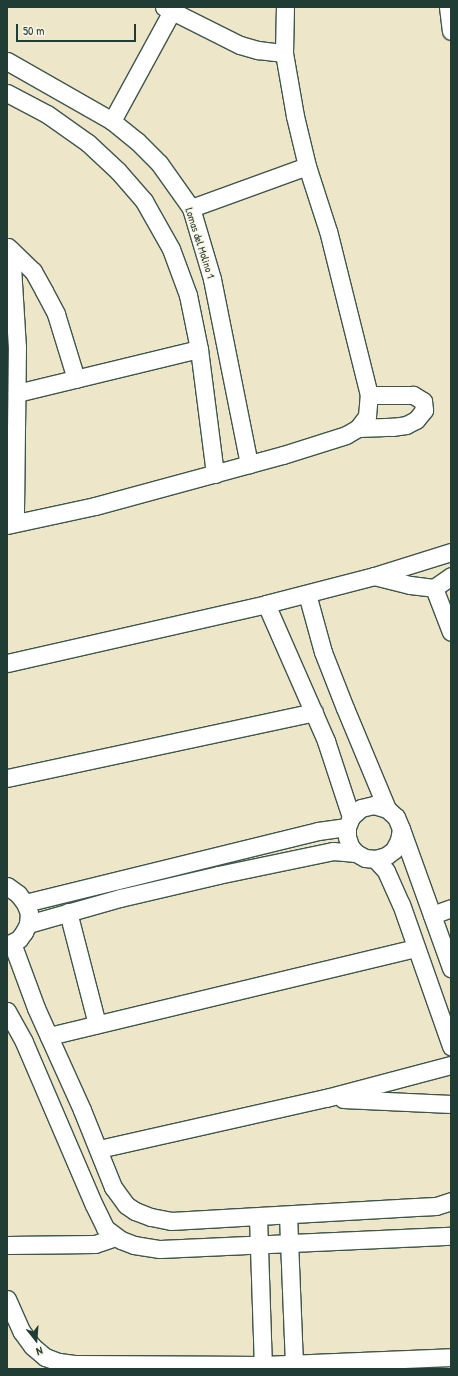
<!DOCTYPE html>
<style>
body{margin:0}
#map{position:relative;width:458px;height:1376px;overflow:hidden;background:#ede6c9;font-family:"Patrick Hand",sans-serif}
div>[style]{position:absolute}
.roads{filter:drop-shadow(1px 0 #3e564a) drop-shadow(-1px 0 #3e564a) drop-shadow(0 1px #3e564a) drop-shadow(0 -1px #3e564a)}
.street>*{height:17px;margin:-8.5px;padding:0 8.5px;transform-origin:8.5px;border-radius:8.5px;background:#fff}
span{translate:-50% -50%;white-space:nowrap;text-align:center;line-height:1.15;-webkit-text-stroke:3px #fcf5e5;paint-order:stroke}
.street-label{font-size:11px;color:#1f3d34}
.frame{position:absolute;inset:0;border:8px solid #1f3d34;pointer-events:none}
.north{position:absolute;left:16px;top:1320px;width:40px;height:40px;-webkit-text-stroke:3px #fcf5e5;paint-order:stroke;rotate:163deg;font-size:11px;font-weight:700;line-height:16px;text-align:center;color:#1f3d34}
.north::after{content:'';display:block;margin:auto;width:14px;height:18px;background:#1f3d34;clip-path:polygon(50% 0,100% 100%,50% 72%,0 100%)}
.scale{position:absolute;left:16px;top:24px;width:120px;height:18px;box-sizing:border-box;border:2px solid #1f3d34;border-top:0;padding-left:5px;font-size:12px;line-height:14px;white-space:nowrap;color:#1f3d34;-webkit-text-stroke:3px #fcf5e5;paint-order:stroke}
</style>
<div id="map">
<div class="roads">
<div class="street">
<div style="left:164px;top:7px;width:85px;rotate:26.6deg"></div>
<div style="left:240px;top:45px;width:19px;rotate:16deg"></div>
<div style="left:258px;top:50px;width:26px;rotate:7deg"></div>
<div style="left:448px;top:7px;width:24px;rotate:83deg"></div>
<div style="left:7px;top:61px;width:121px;rotate:29.7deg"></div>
<div style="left:112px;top:121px;width:32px;rotate:39deg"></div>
<div style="left:137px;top:141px;width:31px;rotate:45deg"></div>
<div style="left:159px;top:163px;width:55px;rotate:54.6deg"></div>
<div style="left:191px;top:208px;width:74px;rotate:73.5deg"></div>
<div style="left:212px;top:279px;width:189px;rotate:78.7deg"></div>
<div style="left:7px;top:93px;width:45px;rotate:27.7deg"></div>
<div style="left:47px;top:114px;width:50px;rotate:35.3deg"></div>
<div style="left:88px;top:143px;width:41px;rotate:43deg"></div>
<div style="left:118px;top:171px;width:40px;rotate:49deg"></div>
<div style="left:144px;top:201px;width:55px;rotate:60.6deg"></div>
<div style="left:171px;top:249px;width:49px;rotate:69.7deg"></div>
<div style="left:188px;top:295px;width:55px;rotate:78.5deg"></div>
<div style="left:199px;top:349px;width:126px;rotate:82.7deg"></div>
<div style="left:112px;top:121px;width:125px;rotate:-61.4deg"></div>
<div style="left:191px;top:208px;width:123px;rotate:-19.9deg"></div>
<div style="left:8px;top:247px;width:35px;rotate:44deg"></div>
<div style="left:33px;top:271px;width:23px;rotate:61deg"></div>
<div style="left:44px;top:291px;width:26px;rotate:62deg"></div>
<div style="left:56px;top:314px;width:68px;rotate:72.9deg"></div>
<div style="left:11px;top:250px;width:97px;rotate:86.5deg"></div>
<div style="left:17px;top:347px;width:176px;rotate:90.7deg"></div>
<div style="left:17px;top:393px;width:187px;rotate:-13.6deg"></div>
<div style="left:358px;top:428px;width:34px;rotate:-2deg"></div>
<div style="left:392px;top:427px;width:14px;rotate:-8deg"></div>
<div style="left:406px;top:425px;width:11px;rotate:-27deg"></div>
<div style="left:416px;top:420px;width:13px;rotate:-51deg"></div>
<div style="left:424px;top:410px;width:9px;rotate:-96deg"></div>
<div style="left:423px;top:401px;width:12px;rotate:-149deg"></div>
<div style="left:413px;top:395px;width:44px;rotate:180deg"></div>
<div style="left:7px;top:525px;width:90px;rotate:-12.2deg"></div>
<div style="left:95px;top:506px;width:195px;rotate:-15.2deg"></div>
<div style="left:283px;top:455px;width:66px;rotate:-17.6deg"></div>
<div style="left:346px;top:435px;width:14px;rotate:-30deg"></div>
<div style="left:358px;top:428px;width:15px;rotate:-53deg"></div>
<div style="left:367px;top:416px;width:21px;rotate:-85deg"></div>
<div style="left:369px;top:395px;width:169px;rotate:-104deg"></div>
<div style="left:328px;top:231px;width:68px;rotate:-107.9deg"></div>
<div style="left:307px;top:166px;width:51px;rotate:-103.5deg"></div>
<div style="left:295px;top:116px;width:64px;rotate:-99.9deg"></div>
<div style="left:284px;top:53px;width:46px;rotate:-88.8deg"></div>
<div style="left:374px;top:576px;width:37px;rotate:14deg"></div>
<div style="left:410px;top:585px;width:24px;rotate:7deg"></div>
<div style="left:434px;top:588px;width:21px;rotate:-35deg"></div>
<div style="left:434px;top:588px;width:47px;rotate:68.9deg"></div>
<div style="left:307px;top:594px;width:60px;rotate:74.6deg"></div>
<div style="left:323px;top:652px;width:60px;rotate:68.6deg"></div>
<div style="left:345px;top:708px;width:109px;rotate:67.4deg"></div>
<div style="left:387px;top:809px;width:12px;rotate:42deg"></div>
<div style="left:396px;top:817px;width:13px;rotate:67deg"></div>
<div style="left:401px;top:829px;width:11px;rotate:100deg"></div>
<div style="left:399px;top:840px;width:11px;rotate:117deg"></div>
<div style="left:394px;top:850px;width:10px;rotate:143deg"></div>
<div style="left:386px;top:856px;width:11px;rotate:165deg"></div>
<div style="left:375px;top:859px;width:10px;rotate:-174deg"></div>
<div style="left:365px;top:858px;width:10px;rotate:-151deg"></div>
<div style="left:356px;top:853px;width:9px;rotate:-131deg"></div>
<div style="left:350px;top:846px;width:9px;rotate:-108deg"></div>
<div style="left:347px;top:837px;width:10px;rotate:-90deg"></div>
<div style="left:347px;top:827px;width:11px;rotate:-68deg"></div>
<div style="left:351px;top:817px;width:13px;rotate:-42deg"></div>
<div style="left:361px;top:808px;width:13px;rotate:-13deg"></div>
<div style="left:374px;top:805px;width:14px;rotate:17deg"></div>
<div style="left:266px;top:604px;width:150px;rotate:66.3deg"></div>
<div style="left:326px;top:741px;width:80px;rotate:71.8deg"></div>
<div style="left:7px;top:663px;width:266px;rotate:-12.8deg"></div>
<div style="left:266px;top:604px;width:112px;rotate:-14.5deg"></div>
<div style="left:374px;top:576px;width:81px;rotate:-17.3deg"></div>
<div style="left:7px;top:778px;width:314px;rotate:-12.1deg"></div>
<div style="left:401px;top:829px;width:148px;rotate:70.2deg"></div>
<div style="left:375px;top:859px;width:16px;rotate:47deg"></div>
<div style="left:386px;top:871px;width:36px;rotate:66deg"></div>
<div style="left:401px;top:904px;width:151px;rotate:70.6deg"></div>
<div style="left:7px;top:886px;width:14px;rotate:36deg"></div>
<div style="left:18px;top:894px;width:11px;rotate:52deg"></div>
<div style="left:25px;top:903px;width:11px;rotate:68deg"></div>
<div style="left:29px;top:913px;width:11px;rotate:95deg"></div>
<div style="left:28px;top:924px;width:9px;rotate:117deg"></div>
<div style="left:24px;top:932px;width:9px;rotate:126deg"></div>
<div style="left:19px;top:939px;width:13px;rotate:153deg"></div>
<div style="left:25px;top:903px;width:302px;rotate:-13.8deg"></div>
<div style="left:318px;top:831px;width:29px;rotate:-8deg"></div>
<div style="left:68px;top:912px;width:116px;rotate:75.5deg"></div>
<div style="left:432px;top:915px;width:20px;rotate:-20deg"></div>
<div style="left:28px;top:924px;width:96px;rotate:-15.8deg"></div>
<div style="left:120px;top:898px;width:101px;rotate:-13.2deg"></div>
<div style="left:218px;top:875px;width:117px;rotate:-11.8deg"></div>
<div style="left:333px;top:851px;width:23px;rotate:5deg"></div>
<div style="left:12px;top:943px;width:69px;rotate:69.7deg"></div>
<div style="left:36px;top:1008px;width:112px;rotate:65.7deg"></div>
<div style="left:82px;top:1110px;width:83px;rotate:68.1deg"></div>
<div style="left:113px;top:1187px;width:22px;rotate:54deg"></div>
<div style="left:126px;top:1205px;width:11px;rotate:34deg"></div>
<div style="left:135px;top:1211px;width:17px;rotate:21deg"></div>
<div style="left:151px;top:1217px;width:20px;rotate:11deg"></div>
<div style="left:171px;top:1221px;width:245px;rotate:-3.3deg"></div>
<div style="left:416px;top:1207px;width:20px;rotate:-3deg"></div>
<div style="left:436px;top:1206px;width:16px;rotate:-18deg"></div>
<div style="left:7px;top:1011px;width:35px;rotate:61deg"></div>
<div style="left:24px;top:1042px;width:177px;rotate:66.8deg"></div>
<div style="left:94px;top:1205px;width:25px;rotate:64deg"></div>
<div style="left:105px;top:1228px;width:20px;rotate:37deg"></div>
<div style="left:121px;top:1240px;width:14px;rotate:21deg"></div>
<div style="left:134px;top:1245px;width:26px;rotate:9deg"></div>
<div style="left:160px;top:1249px;width:291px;rotate:-2.6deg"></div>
<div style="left:49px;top:1036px;width:377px;rotate:-13.5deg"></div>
<div style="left:343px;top:1099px;width:108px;rotate:2.7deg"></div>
<div style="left:99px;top:1149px;width:233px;rotate:-12.7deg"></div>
<div style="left:326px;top:1098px;width:129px;rotate:-14.8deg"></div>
<div style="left:288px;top:1215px;width:149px;rotate:87.7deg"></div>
<div style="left:258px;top:1217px;width:148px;rotate:88.1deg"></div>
<div style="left:7px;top:1245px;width:88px;rotate:-0.7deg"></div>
<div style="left:95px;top:1244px;width:21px;rotate:-19deg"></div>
<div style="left:7px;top:1299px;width:36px;rotate:66deg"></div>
<div style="left:22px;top:1332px;width:17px;rotate:54deg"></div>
<div style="left:32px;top:1346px;width:17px;rotate:40deg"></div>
<div style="left:45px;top:1357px;width:15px;rotate:20deg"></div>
<div style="left:59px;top:1362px;width:17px;rotate:7deg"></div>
<div style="left:76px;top:1364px;width:187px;rotate:0.3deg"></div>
<div style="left:263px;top:1365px;width:188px;rotate:-2.4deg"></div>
</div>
</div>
<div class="street-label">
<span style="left:200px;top:243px;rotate:72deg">Lomas del Molino 1</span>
</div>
<div class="frame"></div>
<div class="north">N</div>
<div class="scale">50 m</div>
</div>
